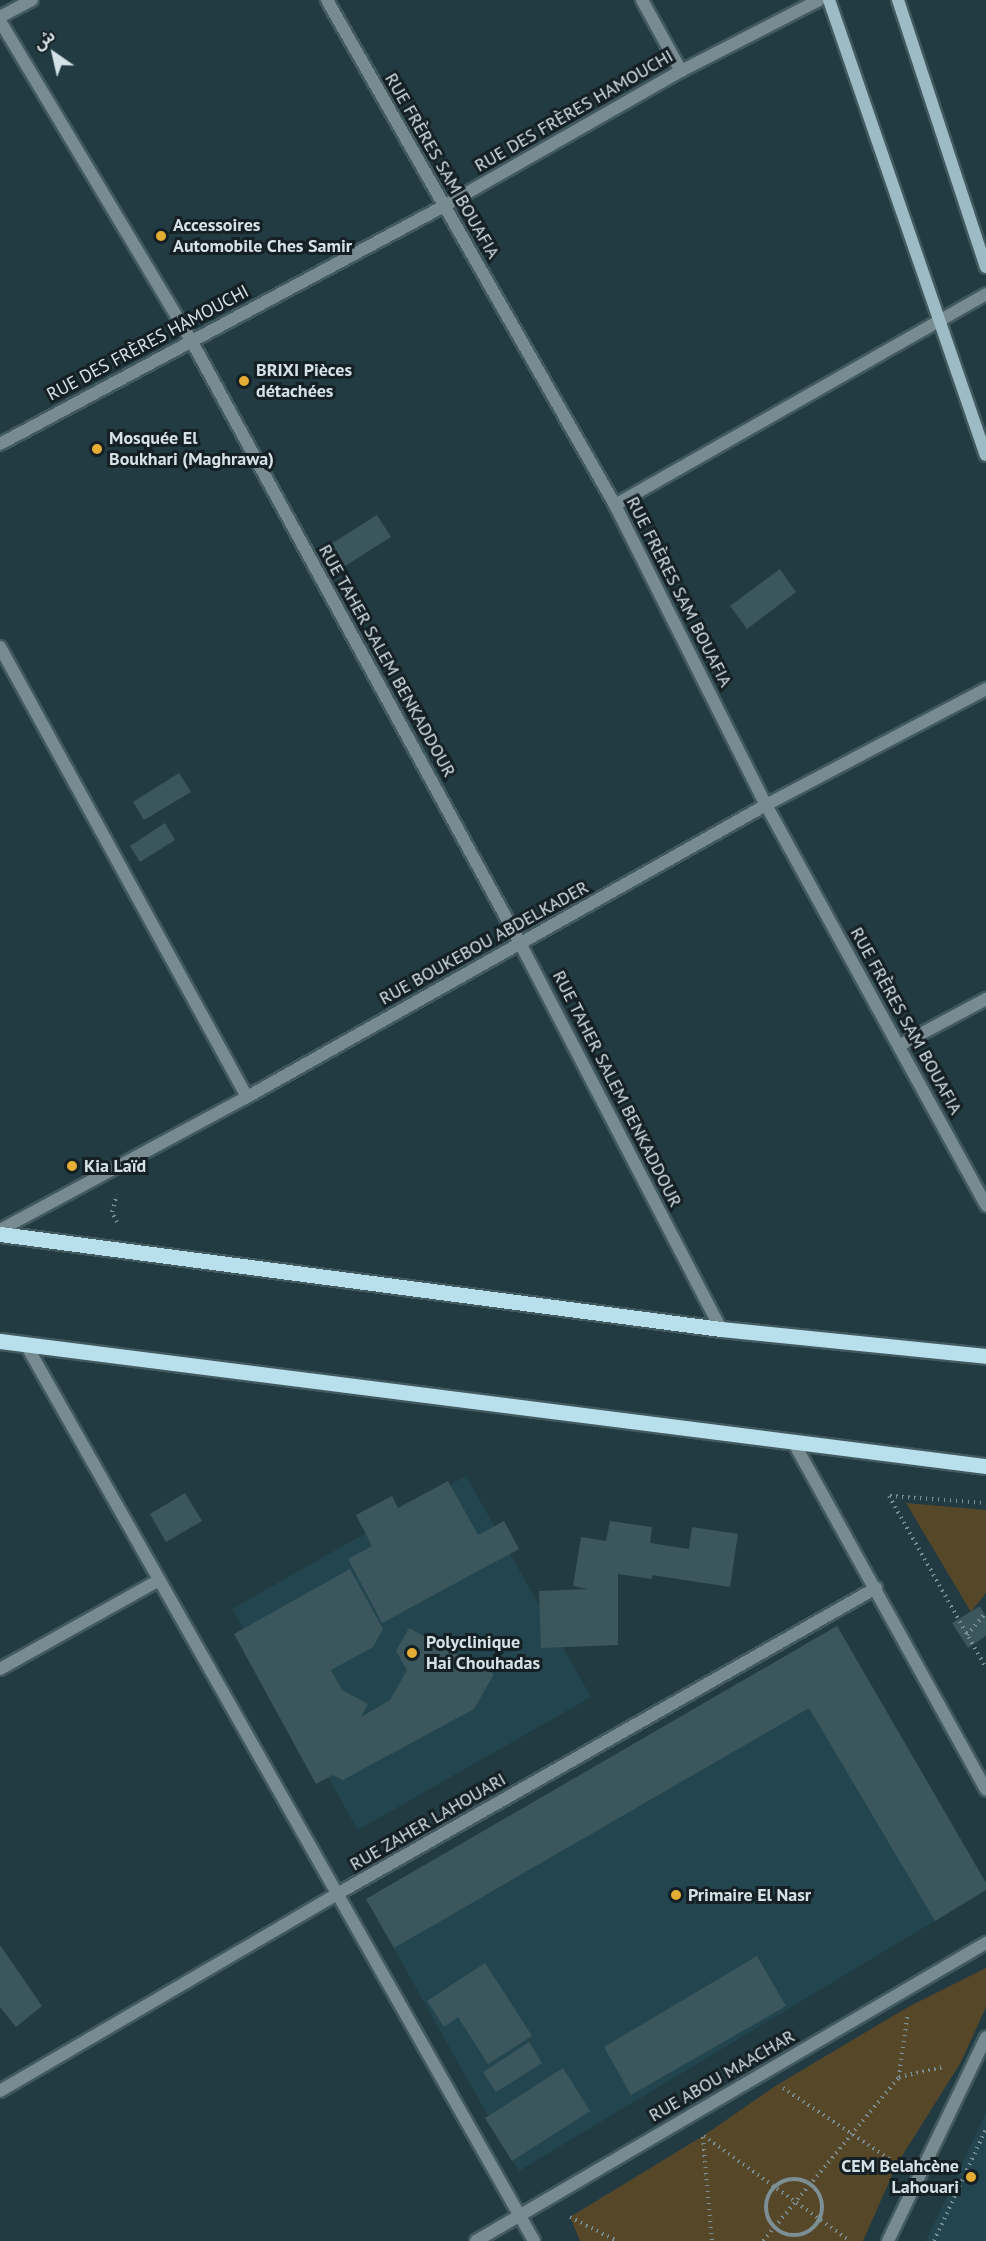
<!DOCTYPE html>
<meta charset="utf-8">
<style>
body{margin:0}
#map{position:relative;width:986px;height:2241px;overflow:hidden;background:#223b42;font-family:"PT Sans","Noto Sans Arabic",sans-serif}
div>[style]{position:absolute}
.built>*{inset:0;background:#22454f}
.green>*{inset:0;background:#574729}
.building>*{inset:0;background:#3c565d}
.path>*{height:4px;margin-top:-2px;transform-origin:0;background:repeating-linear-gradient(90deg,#7b8f95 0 1.5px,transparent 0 6px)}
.path>.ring{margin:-2px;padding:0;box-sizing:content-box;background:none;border:4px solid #7b8f95;border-radius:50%}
.roads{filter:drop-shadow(2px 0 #425960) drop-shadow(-2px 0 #425960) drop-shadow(0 2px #425960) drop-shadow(0 -2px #425960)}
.minor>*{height:12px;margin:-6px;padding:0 6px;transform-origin:6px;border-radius:6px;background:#788b91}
.tertiary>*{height:12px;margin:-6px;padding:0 6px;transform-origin:6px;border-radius:6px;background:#788b91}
.secondary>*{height:12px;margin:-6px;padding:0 6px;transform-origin:6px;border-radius:6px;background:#9dbbc4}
.primary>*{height:15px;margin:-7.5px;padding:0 7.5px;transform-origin:7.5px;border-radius:7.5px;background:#b8e0ec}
.dots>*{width:16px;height:16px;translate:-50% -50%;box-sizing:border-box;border:3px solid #152024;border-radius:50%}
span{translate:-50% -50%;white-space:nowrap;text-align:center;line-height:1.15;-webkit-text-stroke:6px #152024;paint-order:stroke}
.street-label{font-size:18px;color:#d4e2e7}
.poi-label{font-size:18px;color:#d4e2e7;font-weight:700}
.left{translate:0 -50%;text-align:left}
.right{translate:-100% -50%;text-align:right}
.north{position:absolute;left:24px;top:24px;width:60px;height:60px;-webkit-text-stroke:4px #152024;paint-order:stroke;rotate:326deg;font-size:16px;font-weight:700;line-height:24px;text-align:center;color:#d4e2e7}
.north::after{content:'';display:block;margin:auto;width:21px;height:27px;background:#d4e2e7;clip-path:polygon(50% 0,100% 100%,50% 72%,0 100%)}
</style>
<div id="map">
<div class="built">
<div style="clip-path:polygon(466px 1476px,591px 1697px,358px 1830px,232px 1609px)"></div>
<div style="clip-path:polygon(837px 1626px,986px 1883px,986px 1890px,519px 2171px,366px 1899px)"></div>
<div style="clip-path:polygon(986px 2113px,986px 2241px,926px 2241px)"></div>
</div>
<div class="green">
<div style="clip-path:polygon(906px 1503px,986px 1510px,986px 1593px,971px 1612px)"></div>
<div style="clip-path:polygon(986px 1968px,986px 2007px,961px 2062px,897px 2164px,863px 2241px,580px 2241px,570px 2217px,703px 2136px,777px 2085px,908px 2007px)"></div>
</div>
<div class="building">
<div style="clip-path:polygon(377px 515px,391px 537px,337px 571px,323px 549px)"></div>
<div style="clip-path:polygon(780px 569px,796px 592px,747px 629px,730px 606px)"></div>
<div style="clip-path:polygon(179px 773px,191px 792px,144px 820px,133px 802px)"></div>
<div style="clip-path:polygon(165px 823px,175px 840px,140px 862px,130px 846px)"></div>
<div style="clip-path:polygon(448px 1481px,478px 1535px,504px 1521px,519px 1549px,382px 1623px,348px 1559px,372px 1546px,356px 1515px,392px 1496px,398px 1508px)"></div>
<div style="clip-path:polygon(185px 1493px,202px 1521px,166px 1542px,150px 1514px)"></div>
<div style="clip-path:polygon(610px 1521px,652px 1527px,650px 1543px,689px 1549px,692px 1527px,738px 1534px,730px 1587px,652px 1575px,652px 1579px,618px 1574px,618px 1645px,541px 1648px,539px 1591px,588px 1589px,573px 1586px,581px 1537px,606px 1541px)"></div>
<div style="clip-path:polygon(350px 1569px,383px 1629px,373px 1647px,331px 1670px,342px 1690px,368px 1704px,361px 1717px,390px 1700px,407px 1670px,396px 1651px,409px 1628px,494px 1674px,474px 1709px,343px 1780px,333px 1775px,316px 1784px,234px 1634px)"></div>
<div style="clip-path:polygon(980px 1606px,986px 1617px,986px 1636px,968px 1648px,952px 1623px)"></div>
<div style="clip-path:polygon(837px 1626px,986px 1883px,986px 1890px,935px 1921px,809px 1708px,394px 1948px,366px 1899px)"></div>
<div style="clip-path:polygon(0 1945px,42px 2006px,16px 2027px,0 2007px)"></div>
<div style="clip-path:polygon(757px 1956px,786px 2006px,631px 2095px,604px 2047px)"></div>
<div style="clip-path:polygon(485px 1963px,532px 2036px,488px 2064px,458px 2017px,444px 2027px,427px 2001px)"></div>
<div style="clip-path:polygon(529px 2042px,542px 2063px,496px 2092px,483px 2072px)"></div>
<div style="clip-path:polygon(563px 2068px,590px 2111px,512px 2161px,485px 2118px)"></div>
</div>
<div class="path">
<div style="left:117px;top:1222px;width:11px;rotate:-117deg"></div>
<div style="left:112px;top:1212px;width:18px;rotate:-74deg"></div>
<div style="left:889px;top:1496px;width:197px;rotate:60.6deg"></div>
<div style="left:890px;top:1496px;width:96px;rotate:4.2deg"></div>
<div style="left:967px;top:1635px;width:30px;rotate:-50deg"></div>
<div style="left:907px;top:2017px;width:61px;rotate:97.6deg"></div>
<div style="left:899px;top:2077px;width:45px;rotate:-12.8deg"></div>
<div style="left:783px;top:2088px;width:137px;rotate:33.7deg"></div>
<div style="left:704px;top:2136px;width:180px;rotate:35.7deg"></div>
<div style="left:703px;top:2137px;width:104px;rotate:85.1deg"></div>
<div class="ring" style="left:766px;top:2179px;width:52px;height:52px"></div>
<div style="left:570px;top:2217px;width:53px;rotate:27.1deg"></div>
<div style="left:763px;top:2241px;width:213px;rotate:-50.3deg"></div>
<div style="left:934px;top:2241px;width:123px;rotate:-65.1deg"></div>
</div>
<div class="roads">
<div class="minor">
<div style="left:327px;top:0;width:581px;rotate:60.3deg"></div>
<div style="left:615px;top:505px;width:336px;rotate:63.3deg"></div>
<div style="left:766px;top:805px;width:457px;rotate:61.2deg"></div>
<div style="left:642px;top:0;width:81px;rotate:61.2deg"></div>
<div style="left:0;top:17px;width:36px;rotate:-28deg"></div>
<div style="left:0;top:444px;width:504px;rotate:-28.19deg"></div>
<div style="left:444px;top:206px;width:273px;rotate:-29.7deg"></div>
<div style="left:681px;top:71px;width:155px;rotate:-27.2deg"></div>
<div style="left:615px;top:505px;width:427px;rotate:-29.6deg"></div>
<div style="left:0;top:647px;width:513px;rotate:61.24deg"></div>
<div style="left:900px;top:1045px;width:98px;rotate:-28.1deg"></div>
<div style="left:0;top:1230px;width:281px;rotate:-28.3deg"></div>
<div style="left:247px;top:1097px;width:596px;rotate:-29.36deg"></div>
<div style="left:766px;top:805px;width:249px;rotate:-27.8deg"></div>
<div style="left:25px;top:1343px;width:1032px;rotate:60.45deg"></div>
<div style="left:795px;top:1445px;width:394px;rotate:61deg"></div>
<div style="left:0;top:1669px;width:182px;rotate:-29.2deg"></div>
<div style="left:0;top:2091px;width:390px;rotate:-30.3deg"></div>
<div style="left:337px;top:1894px;width:620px;rotate:-29.58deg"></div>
<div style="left:476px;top:2241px;width:591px;rotate:-30.3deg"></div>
<div style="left:888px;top:2241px;width:226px;rotate:-64.3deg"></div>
</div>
<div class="tertiary">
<div style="left:0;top:21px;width:372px;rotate:59.1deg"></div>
<div style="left:191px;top:340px;width:687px;rotate:61.38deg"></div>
<div style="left:520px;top:943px;width:435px;rotate:62.5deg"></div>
</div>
<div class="secondary">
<div style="left:829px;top:0;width:481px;rotate:71deg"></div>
<div style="left:898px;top:0;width:281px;rotate:71.8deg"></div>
</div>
<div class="primary">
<div style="left:0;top:1234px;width:727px;rotate:7.51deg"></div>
<div style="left:721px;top:1329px;width:266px;rotate:5.8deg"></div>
<div style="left:0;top:1341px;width:994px;rotate:7.23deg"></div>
</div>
</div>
<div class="dots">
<div style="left:161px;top:236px;background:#e4ae35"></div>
<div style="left:244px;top:381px;background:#e4ae35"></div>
<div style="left:97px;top:449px;background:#e4ae35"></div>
<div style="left:72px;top:1166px;background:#e4ae35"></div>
<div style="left:412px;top:1653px;background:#e4ae35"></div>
<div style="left:676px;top:1895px;background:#e4ae35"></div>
<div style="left:971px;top:2177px;background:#e4ae35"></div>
</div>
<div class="street-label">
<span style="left:574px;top:111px;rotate:-30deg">RUE DES FRÈRES HAMOUCHI</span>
<span style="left:442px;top:166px;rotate:60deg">RUE FRÈRES SAM BOUAFIA</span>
<span style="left:148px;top:343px;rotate:-28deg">RUE DES FRÈRES HAMOUCHI</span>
<span style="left:679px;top:592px;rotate:63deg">RUE FRÈRES SAM BOUAFIA</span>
<span style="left:387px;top:661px;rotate:61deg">RUE TAHER SALEM BENKADDOUR</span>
<span style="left:484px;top:943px;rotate:-29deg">RUE BOUKEBOU ABDELKADER</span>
<span style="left:906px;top:1021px;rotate:61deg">RUE FRÈRES SAM BOUAFIA</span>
<span style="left:617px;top:1089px;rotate:63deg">RUE TAHER SALEM BENKADDOUR</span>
<span style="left:428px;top:1822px;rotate:-30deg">RUE ZAHER LAHOUARI</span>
<span style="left:722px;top:2076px;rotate:-30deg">RUE ABOU MAACHAR</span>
</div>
<div class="poi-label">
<span class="left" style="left:173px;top:236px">Accessoires<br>Automobile Ches Samir</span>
<span class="left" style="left:256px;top:381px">BRIXI Pièces<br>détachées</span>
<span class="left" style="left:109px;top:449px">Mosquée El<br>Boukhari (Maghrawa)</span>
<span class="left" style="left:84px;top:1166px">Kia Laïd</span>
<span class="left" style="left:426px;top:1653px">Polyclinique<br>Hai Chouhadas</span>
<span class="left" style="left:688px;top:1895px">Primaire El Nasr</span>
<span class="right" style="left:959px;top:2177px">CEM Belahcène<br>Lahouari</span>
</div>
<div class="north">ش</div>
</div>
